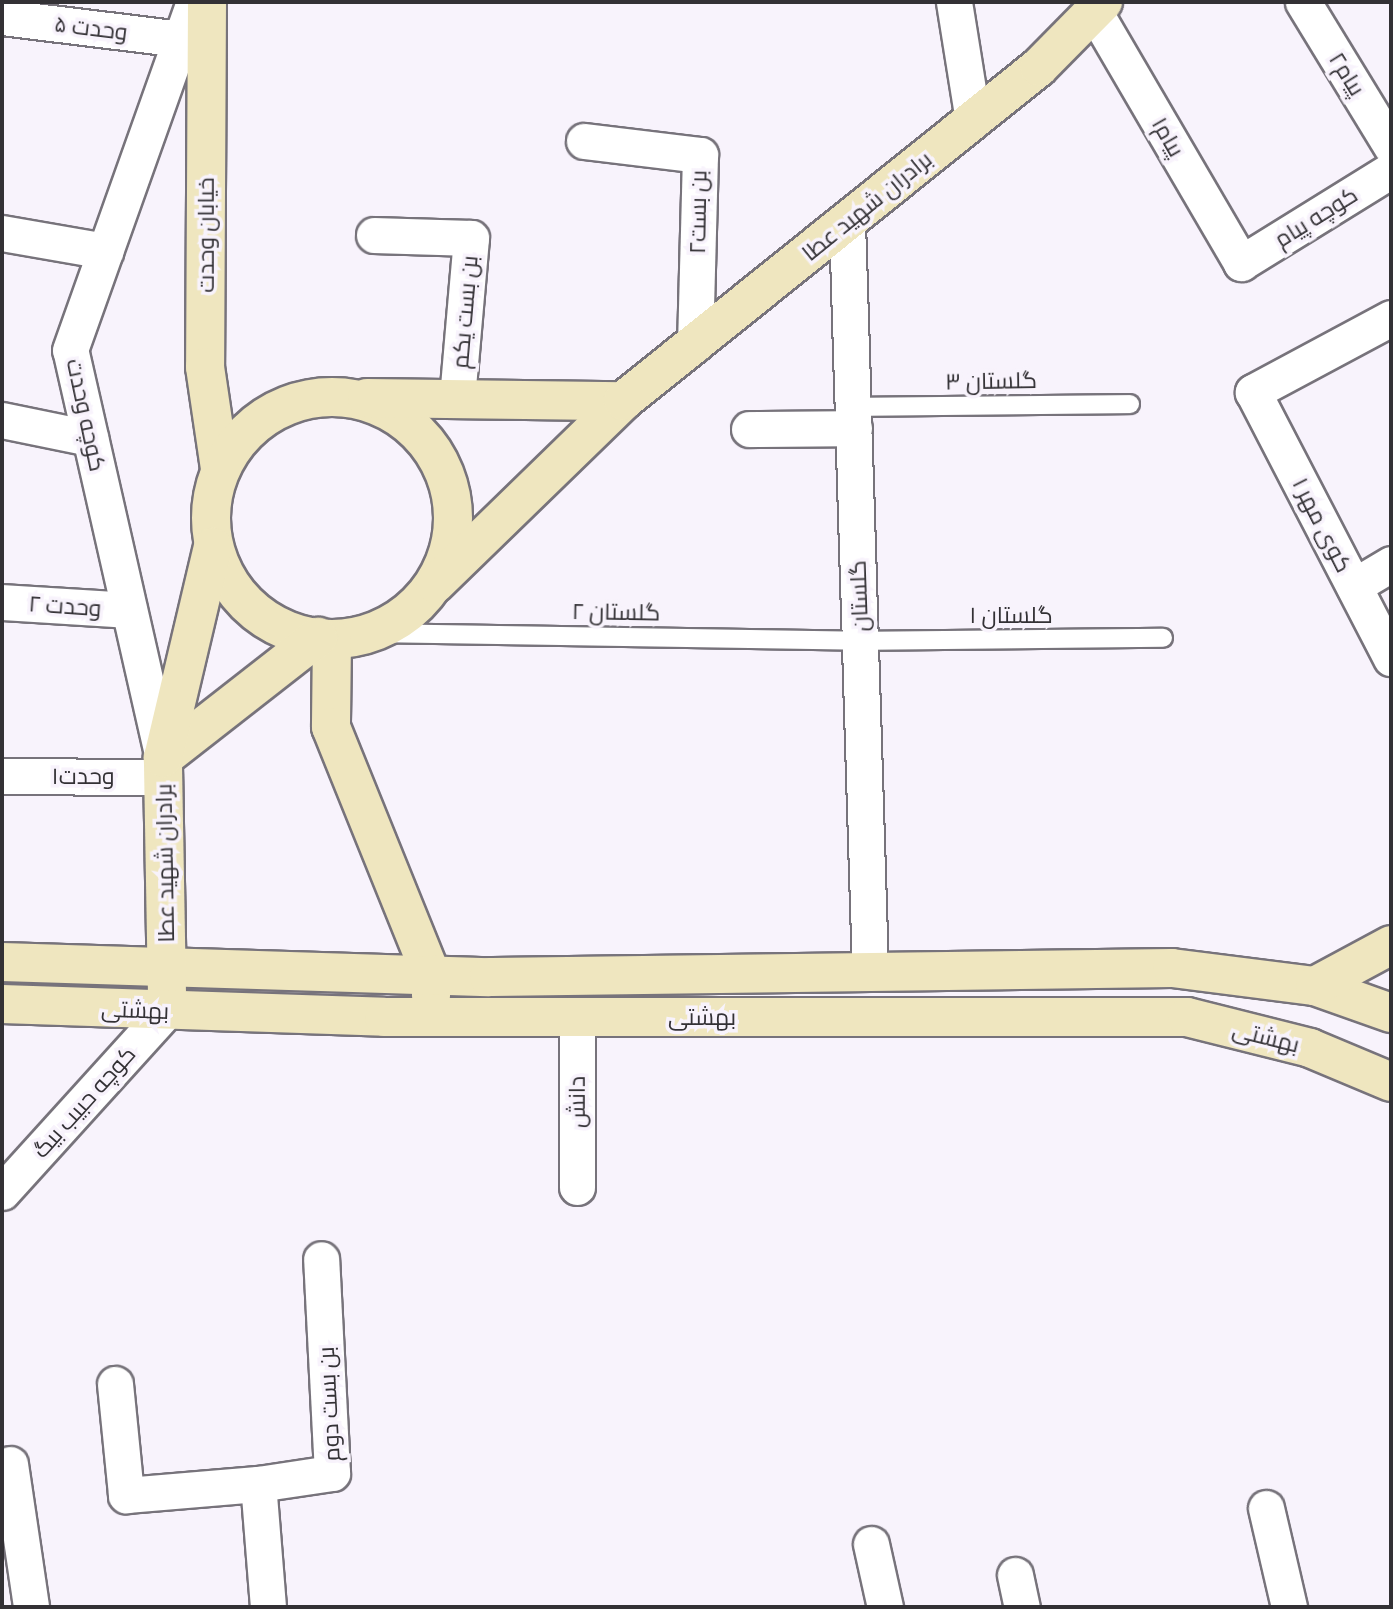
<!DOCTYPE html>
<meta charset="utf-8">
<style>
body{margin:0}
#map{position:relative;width:1393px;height:1609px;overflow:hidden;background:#f8f3fc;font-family:Cabin,Cairo,sans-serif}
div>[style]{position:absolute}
.roads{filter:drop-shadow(2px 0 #77737b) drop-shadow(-2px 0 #77737b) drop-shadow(0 2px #77737b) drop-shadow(0 -2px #77737b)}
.lane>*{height:18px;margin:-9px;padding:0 9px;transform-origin:9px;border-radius:9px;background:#fff}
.street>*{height:35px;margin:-17.5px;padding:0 17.5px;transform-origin:17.5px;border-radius:17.5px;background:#fff}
.secondary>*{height:38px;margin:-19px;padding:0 19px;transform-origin:19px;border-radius:19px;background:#efe6bf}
.secondary>.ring{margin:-19px;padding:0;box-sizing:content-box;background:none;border:38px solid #efe6bf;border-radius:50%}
span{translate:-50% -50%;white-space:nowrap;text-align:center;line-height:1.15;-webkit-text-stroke:7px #f8f3fc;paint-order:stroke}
.street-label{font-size:23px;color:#333135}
.frame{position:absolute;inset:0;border:4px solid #333135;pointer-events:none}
</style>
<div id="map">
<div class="roads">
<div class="lane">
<div style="left:853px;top:407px;width:277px;rotate:-0.6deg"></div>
<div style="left:372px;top:633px;width:488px;rotate:0.9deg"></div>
<div style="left:860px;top:641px;width:303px;rotate:-0.6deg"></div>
</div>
<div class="street">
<div style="left:954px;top:2px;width:120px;rotate:80.9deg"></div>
<div style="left:1303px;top:2px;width:169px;rotate:58.6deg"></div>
<div style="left:1094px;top:11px;width:292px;rotate:59.7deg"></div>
<div style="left:1241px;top:263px;width:176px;rotate:-31.8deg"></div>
<div style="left:2px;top:17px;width:179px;rotate:7deg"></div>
<div style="left:584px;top:141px;width:117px;rotate:6.9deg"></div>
<div style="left:700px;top:155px;width:189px;rotate:91.5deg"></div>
<div style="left:847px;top:222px;width:748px;rotate:88.24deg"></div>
<div style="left:2px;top:233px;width:105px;rotate:9.9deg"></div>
<div style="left:374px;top:235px;width:97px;rotate:1.8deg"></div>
<div style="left:471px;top:238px;width:162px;rotate:95deg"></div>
<div style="left:1391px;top:318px;width:157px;rotate:151.8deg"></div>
<div style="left:1253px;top:392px;width:300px;rotate:62.6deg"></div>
<div style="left:2px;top:420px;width:90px;rotate:11.6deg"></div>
<div style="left:749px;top:429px;width:105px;rotate:-0.5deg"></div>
<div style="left:1354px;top:586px;width:43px;rotate:-30.7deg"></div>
<div style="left:2px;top:602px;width:127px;rotate:3.6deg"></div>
<div style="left:163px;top:758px;width:418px;rotate:-102.8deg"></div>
<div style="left:70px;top:350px;width:369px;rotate:-70.4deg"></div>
<div style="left:2px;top:776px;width:161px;rotate:0.4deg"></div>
<div style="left:577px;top:1017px;width:170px;rotate:90deg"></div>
<div style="left:2px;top:1192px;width:244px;rotate:-47.8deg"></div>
<div style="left:115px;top:1384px;width:112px;rotate:84.3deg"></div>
<div style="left:126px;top:1495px;width:132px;rotate:-4.8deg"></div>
<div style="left:10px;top:1464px;width:145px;rotate:81.6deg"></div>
<div style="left:1266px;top:1508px;width:102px;rotate:76.9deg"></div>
<div style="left:871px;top:1544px;width:65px;rotate:77.5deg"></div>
<div style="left:1015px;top:1575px;width:33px;rotate:78deg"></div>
<div style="left:268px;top:1607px;width:123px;rotate:-94.6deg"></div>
<div style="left:258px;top:1484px;width:75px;rotate:-8.5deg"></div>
<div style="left:332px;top:1473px;width:214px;rotate:-92.9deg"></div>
</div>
<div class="secondary">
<div style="left:207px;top:2px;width:365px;rotate:90.3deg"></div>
<div style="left:205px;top:367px;width:102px;rotate:81.6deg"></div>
<div class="ring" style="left:211px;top:397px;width:204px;height:204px"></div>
<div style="left:367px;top:398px;width:256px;rotate:0.7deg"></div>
<div style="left:435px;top:584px;width:262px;rotate:-44.2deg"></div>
<div style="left:623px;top:401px;width:533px;rotate:-38.76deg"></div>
<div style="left:1039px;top:67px;width:91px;rotate:-45.4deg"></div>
<div style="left:332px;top:640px;width:87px;rotate:90.7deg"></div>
<div style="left:331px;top:727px;width:266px;rotate:68deg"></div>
<div style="left:431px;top:974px;width:22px;rotate:90deg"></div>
<div style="left:163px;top:758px;width:197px;rotate:-38deg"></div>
<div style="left:2px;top:962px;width:487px;rotate:1.8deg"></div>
<div style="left:489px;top:977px;width:683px;rotate:-0.75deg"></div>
<div style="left:1172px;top:968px;width:144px;rotate:7.2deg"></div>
<div style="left:1315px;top:986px;width:81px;rotate:19.6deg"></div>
<div style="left:1315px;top:986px;width:86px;rotate:-28.3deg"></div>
<div style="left:167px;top:995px;width:237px;rotate:-91deg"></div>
<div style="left:163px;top:758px;width:217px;rotate:-76.7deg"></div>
<div style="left:2px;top:1004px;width:382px;rotate:1.9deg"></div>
<div style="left:384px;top:1017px;width:803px"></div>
<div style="left:1187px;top:1017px;width:127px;rotate:14.1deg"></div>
<div style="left:1310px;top:1048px;width:88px;rotate:22.8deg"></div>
</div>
</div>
<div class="street-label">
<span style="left:91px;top:28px;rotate:7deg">وحدت ۵</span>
<span style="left:1347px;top:74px;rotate:58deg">پیام۲</span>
<span style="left:1168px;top:137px;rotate:60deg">پیام۱</span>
<span style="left:867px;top:206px;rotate:-39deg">برادران شهید عطا</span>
<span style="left:698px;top:212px;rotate:-89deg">بن بست۲</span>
<span style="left:1316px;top:217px;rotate:-32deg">کوچه پیام</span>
<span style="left:206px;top:235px;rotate:-90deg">خیابان وحدت</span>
<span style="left:465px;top:312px;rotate:-85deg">بن بست یکم</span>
<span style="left:991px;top:381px;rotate:-1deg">گلستان ۳</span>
<span style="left:86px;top:415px;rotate:78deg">کوچه وحدت</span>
<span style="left:1322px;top:525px;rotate:63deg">کوی مهر ۱</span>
<span style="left:859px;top:596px;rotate:-92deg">گلستان</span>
<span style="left:65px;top:606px;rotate:4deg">وحدت ۲</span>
<span style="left:616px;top:612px;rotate:1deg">گلستان ۲</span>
<span style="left:1011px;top:615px">گلستان ۱</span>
<span style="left:83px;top:776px">وحدت۱</span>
<span style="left:165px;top:863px;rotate:-91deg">برادران شهید عطا</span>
<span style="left:135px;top:1010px;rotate:2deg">بهشتی</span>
<span style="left:702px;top:1017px">بهشتی</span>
<span style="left:1266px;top:1037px;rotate:14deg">بهشتی</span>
<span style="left:84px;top:1102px;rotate:-48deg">کوچه حبیب بیگ</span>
<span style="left:577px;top:1102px;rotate:-90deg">دانش</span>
<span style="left:329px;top:1404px;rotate:-93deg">بن بست دوم</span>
</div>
<div class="frame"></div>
</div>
